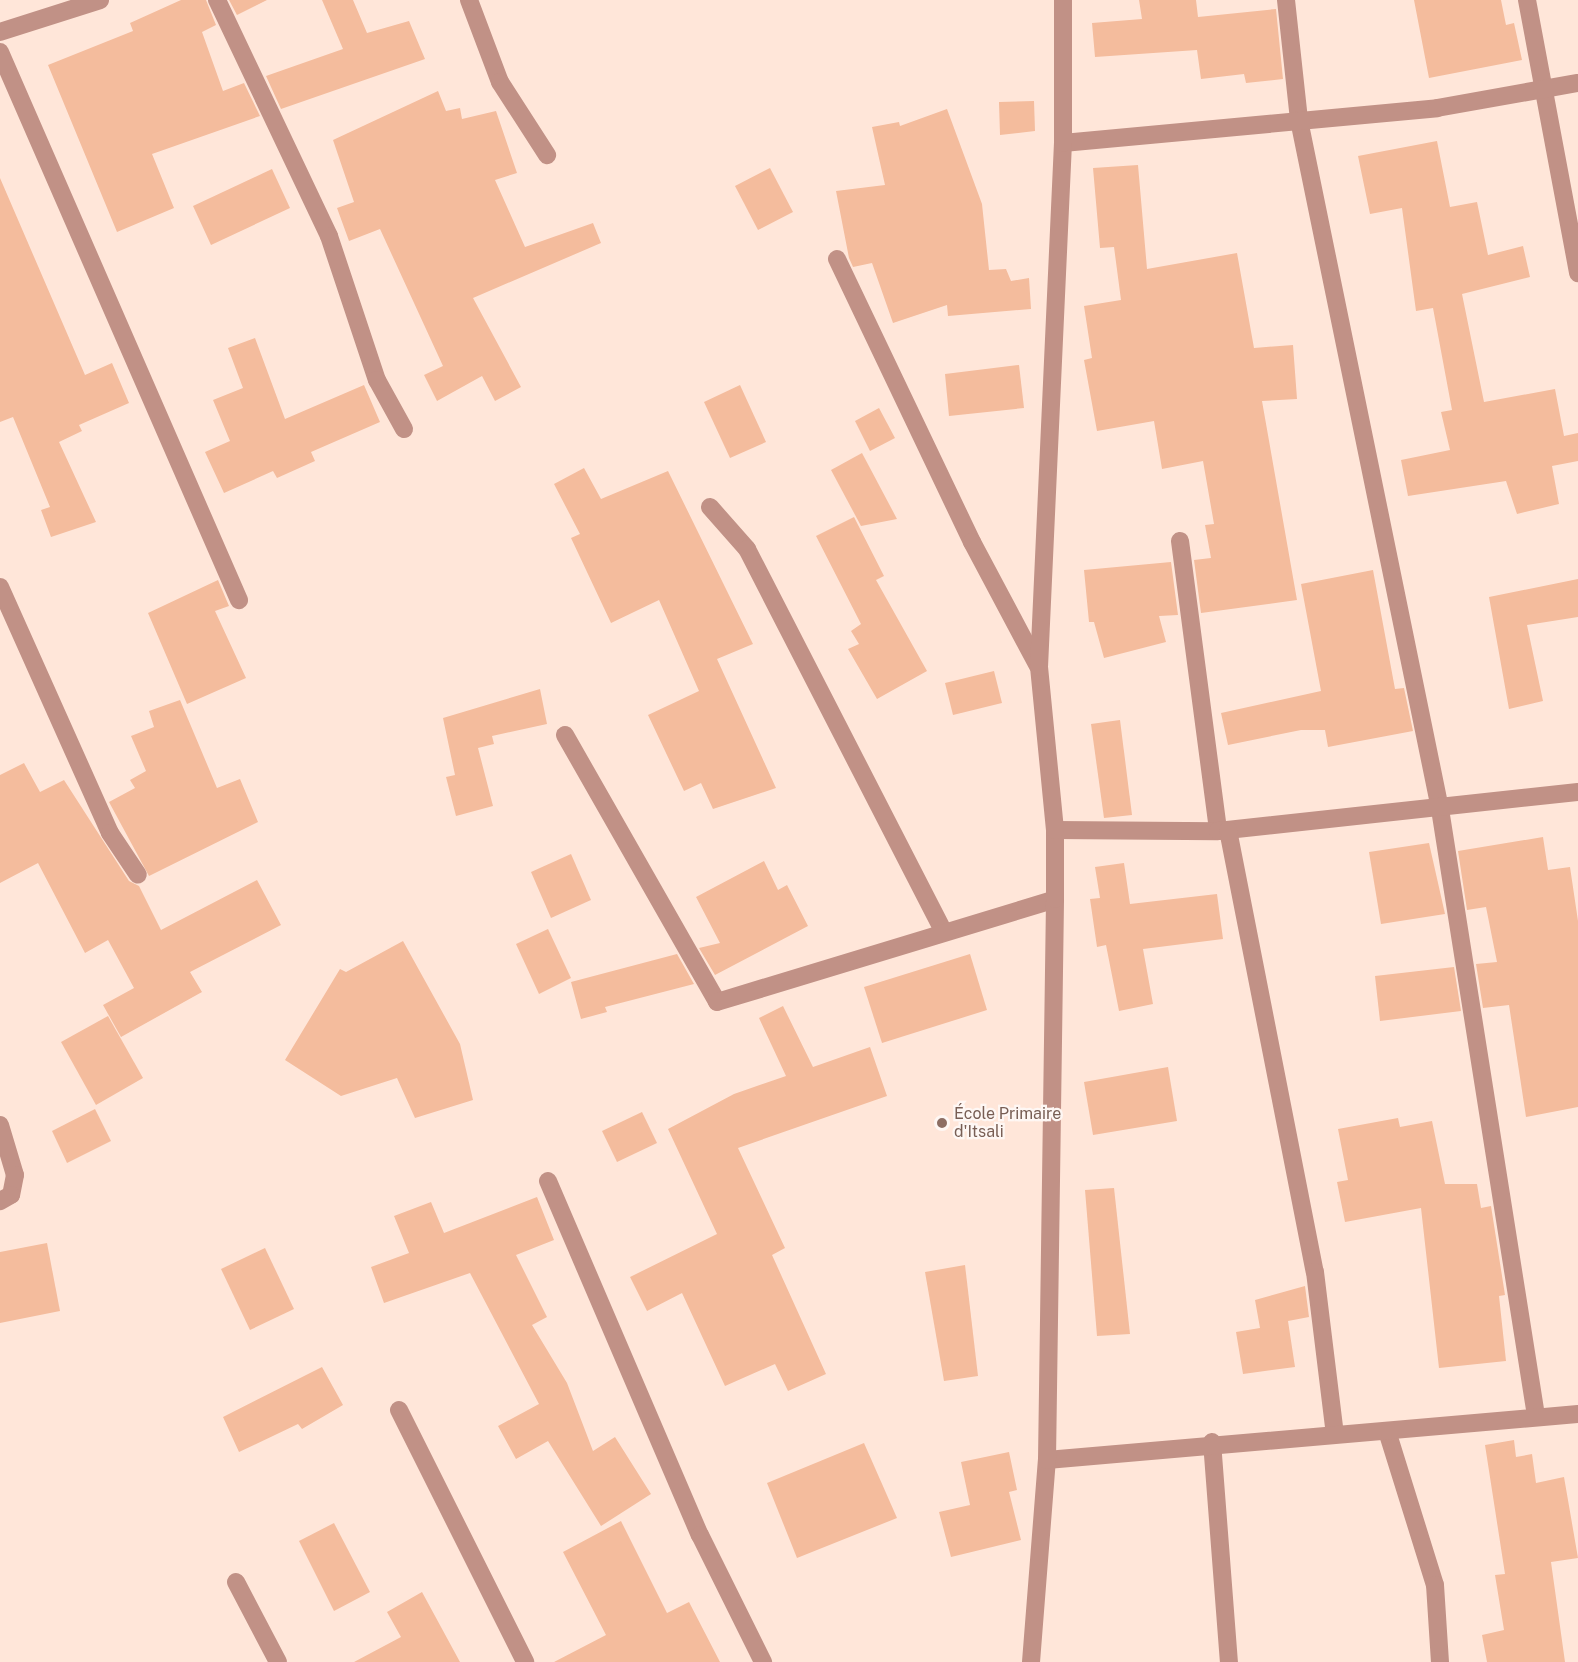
<!DOCTYPE html>
<meta charset="utf-8">
<style>
body{margin:0}
#map{position:relative;width:1578px;height:1662px;overflow:hidden;background:#ffe6d9;font-family:"Public Sans",sans-serif}
div>[style]{position:absolute}
.building>*{inset:0;background:#f4bc9d}
.minor>*{height:18px;margin:-9px;padding:0 9px;transform-origin:9px;border-radius:9px;background:#c19186}
.dots>*{width:16px;height:16px;translate:-50% -50%;box-sizing:border-box;border:3px solid #fef7f4;border-radius:50%}
span{translate:-50% -50%;white-space:nowrap;text-align:center;line-height:1.15;-webkit-text-stroke:4.5px #fef7f4;paint-order:stroke}
.education-label{font-size:16px;color:#785e54}
.left{translate:0 -50%;text-align:left}
</style>
<div id="map">
<div class="building">
<div style="clip-path:polygon(181px 0,206px 0,216px 25px,202px 32px,223px 91px,244px 83px,260px 116px,152px 154px,174px 208px,117px 232px,48px 65px,133px 31px,130px 23px)"></div>
<div style="clip-path:polygon(229px 0,267px 0,237px 15px)"></div>
<div style="clip-path:polygon(322px 0,353px 0,367px 33px,409px 21px,425px 59px,281px 109px,266px 76px,343px 49px)"></div>
<div style="clip-path:polygon(1139px 0,1196px 0,1198px 17px,1276px 9px,1283px 79px,1246px 83px,1244px 74px,1201px 79px,1197px 50px,1095px 57px,1092px 23px,1142px 19px)"></div>
<div style="clip-path:polygon(1414px 0,1501px 0,1506px 25px,1514px 23px,1522px 60px,1429px 78px)"></div>
<div style="clip-path:polygon(438px 91px,446px 111px,460px 108px,462px 119px,496px 111px,517px 173px,495px 180px,525px 247px,593px 223px,601px 243px,473px 298px,521px 387px,495px 401px,482px 376px,437px 401px,424px 375px,443px 366px,380px 229px,349px 241px,337px 208px,354px 202px,333px 140px)"></div>
<div style="clip-path:polygon(1034px 101px,1035px 131px,1000px 135px,999px 102px)"></div>
<div style="clip-path:polygon(947px 109px,982px 204px,989px 270px,1006px 269px,1011px 281px,1029px 278px,1031px 309px,948px 316px,947px 305px,893px 323px,872px 263px,853px 267px,849px 258px,836px 191px,885px 185px,872px 127px,899px 122px,900px 126px)"></div>
<div style="clip-path:polygon(1437px 141px,1450px 207px,1477px 202px,1488px 255px,1523px 246px,1530px 277px,1462px 294px,1484px 402px,1555px 389px,1564px 436px,1578px 433px,1578px 461px,1552px 466px,1559px 504px,1517px 514px,1506px 481px,1408px 496px,1401px 460px,1450px 450px,1441px 412px,1452px 410px,1433px 308px,1416px 311px,1402px 208px,1370px 214px,1358px 156px)"></div>
<div style="clip-path:polygon(1138px 165px,1147px 269px,1237px 253px,1254px 348px,1293px 345px,1297px 399px,1262px 401px,1297px 600px,1201px 613px,1194px 560px,1211px 558px,1205px 525px,1214px 524px,1203px 461px,1162px 469px,1154px 421px,1097px 431px,1084px 360px,1092px 358px,1084px 306px,1121px 300px,1114px 247px,1100px 248px,1093px 168px)"></div>
<div style="clip-path:polygon(770px 168px,793px 212px,758px 230px,735px 186px)"></div>
<div style="clip-path:polygon(272px 169px,290px 208px,211px 245px,193px 206px)"></div>
<div style="clip-path:polygon(0 178px,85px 375px,112px 363px,129px 403px,79px 425px,82px 431px,59px 442px,96px 522px,51px 537px,41px 510px,50px 507px,13px 417px,0 422px)"></div>
<div style="clip-path:polygon(255px 338px,285px 419px,364px 385px,380px 422px,311px 452px,315px 461px,277px 478px,273px 471px,224px 493px,205px 452px,230px 441px,213px 400px,243px 388px,228px 348px)"></div>
<div style="clip-path:polygon(1019px 365px,1024px 408px,949px 416px,945px 374px)"></div>
<div style="clip-path:polygon(740px 385px,766px 442px,730px 458px,704px 402px)"></div>
<div style="clip-path:polygon(879px 408px,895px 438px,870px 451px,855px 421px)"></div>
<div style="clip-path:polygon(862px 453px,897px 519px,861px 526px,831px 470px)"></div>
<div style="clip-path:polygon(584px 468px,601px 499px,668px 471px,753px 644px,717px 659px,776px 788px,713px 809px,701px 783px,684px 791px,648px 715px,699px 691px,659px 600px,611px 623px,571px 538px,580px 534px,554px 484px)"></div>
<div style="clip-path:polygon(854px 517px,884px 576px,876px 580px,927px 671px,877px 699px,848px 649px,859px 644px,851px 631px,861px 624px,816px 536px)"></div>
<div style="clip-path:polygon(1171px 562px,1178px 615px,1159px 616px,1166px 642px,1104px 658px,1094px 622px,1089px 622px,1084px 570px)"></div>
<div style="clip-path:polygon(1373px 570px,1395px 689px,1404px 688px,1413px 731px,1328px 747px,1325px 730px,1301px 730px,1228px 745px,1221px 713px,1321px 691px,1301px 584px)"></div>
<div style="clip-path:polygon(1578px 579px,1578px 617px,1527px 625px,1543px 701px,1509px 709px,1489px 597px)"></div>
<div style="clip-path:polygon(218px 580px,229px 606px,215px 611px,246px 678px,187px 704px,148px 613px)"></div>
<div style="clip-path:polygon(994px 671px,1002px 703px,953px 715px,945px 683px)"></div>
<div style="clip-path:polygon(540px 689px,547px 724px,492px 736px,494px 744px,478px 748px,493px 806px,456px 816px,446px 777px,455px 775px,443px 718px)"></div>
<div style="clip-path:polygon(180px 700px,217px 788px,240px 779px,258px 822px,149px 876px,109px 802px,135px 788px,130px 780px,146px 771px,131px 736px,154px 727px,149px 711px)"></div>
<div style="clip-path:polygon(1120px 720px,1132px 815px,1104px 818px,1091px 724px)"></div>
<div style="clip-path:polygon(24px 763px,40px 792px,64px 780px,129px 881px,139px 886px,161px 930px,257px 880px,281px 925px,190px 972px,202px 992px,121px 1037px,103px 1005px,134px 988px,108px 940px,85px 953px,38px 863px,0 883px,0 775px)"></div>
<div style="clip-path:polygon(1543px 837px,1548px 870px,1570px 867px,1578px 921px,1578px 1107px,1526px 1117px,1509px 1005px,1483px 1008px,1476px 964px,1497px 962px,1486px 907px,1467px 910px,1458px 851px)"></div>
<div style="clip-path:polygon(1429px 843px,1445px 914px,1381px 924px,1369px 852px)"></div>
<div style="clip-path:polygon(571px 854px,591px 900px,551px 918px,531px 872px)"></div>
<div style="clip-path:polygon(764px 861px,778px 890px,787px 885px,808px 926px,715px 975px,699px 948px,720px 943px,696px 897px)"></div>
<div style="clip-path:polygon(1124px 863px,1130px 904px,1217px 894px,1223px 939px,1143px 949px,1153px 1004px,1119px 1011px,1106px 945px,1097px 947px,1090px 899px,1100px 898px,1095px 867px)"></div>
<div style="clip-path:polygon(548px 929px,571px 978px,539px 994px,516px 944px)"></div>
<div style="clip-path:polygon(403px 941px,460px 1044px,473px 1100px,415px 1118px,397px 1078px,341px 1096px,285px 1060px,340px 969px,346px 972px)"></div>
<div style="clip-path:polygon(677px 954px,694px 984px,605px 1007px,607px 1012px,581px 1019px,571px 982px)"></div>
<div style="clip-path:polygon(970px 954px,987px 1010px,882px 1043px,864px 987px)"></div>
<div style="clip-path:polygon(1454px 967px,1461px 1011px,1380px 1021px,1375px 976px)"></div>
<div style="clip-path:polygon(783px 1006px,813px 1067px,870px 1047px,887px 1096px,738px 1148px,785px 1248px,772px 1255px,826px 1374px,788px 1391px,775px 1364px,725px 1386px,682px 1293px,647px 1311px,630px 1277px,717px 1234px,668px 1129px,734px 1094px,786px 1076px,759px 1018px)"></div>
<div style="clip-path:polygon(108px 1016px,143px 1078px,96px 1105px,61px 1042px)"></div>
<div style="clip-path:polygon(1168px 1067px,1177px 1121px,1093px 1135px,1084px 1082px)"></div>
<div style="clip-path:polygon(95px 1109px,111px 1141px,67px 1163px,52px 1131px)"></div>
<div style="clip-path:polygon(642px 1112px,657px 1143px,617px 1162px,602px 1131px)"></div>
<div style="clip-path:polygon(1398px 1118px,1400px 1127px,1432px 1121px,1445px 1184px,1477px 1184px,1481px 1208px,1491px 1206px,1505px 1295px,1499px 1296px,1506px 1361px,1439px 1368px,1421px 1208px,1345px 1222px,1337px 1182px,1348px 1180px,1338px 1129px)"></div>
<div style="clip-path:polygon(1114px 1188px,1130px 1334px,1097px 1336px,1085px 1190px)"></div>
<div style="clip-path:polygon(537px 1197px,554px 1240px,516px 1255px,547px 1317px,532px 1325px,567px 1383px,593px 1451px,615px 1437px,651px 1494px,601px 1526px,548px 1441px,516px 1459px,498px 1426px,539px 1404px,470px 1273px,384px 1303px,371px 1267px,409px 1253px,394px 1216px,431px 1202px,444px 1233px)"></div>
<div style="clip-path:polygon(47px 1243px,60px 1311px,0 1323px,0 1252px)"></div>
<div style="clip-path:polygon(265px 1248px,294px 1309px,250px 1330px,221px 1269px)"></div>
<div style="clip-path:polygon(965px 1265px,978px 1376px,944px 1381px,925px 1272px)"></div>
<div style="clip-path:polygon(1305px 1286px,1309px 1317px,1288px 1321px,1295px 1367px,1243px 1374px,1236px 1332px,1260px 1328px,1255px 1300px)"></div>
<div style="clip-path:polygon(322px 1367px,343px 1405px,302px 1429px,298px 1424px,239px 1452px,223px 1417px)"></div>
<div style="clip-path:polygon(1514px 1440px,1516px 1457px,1532px 1454px,1536px 1483px,1564px 1477px,1578px 1558px,1551px 1562px,1565px 1662px,1487px 1662px,1482px 1635px,1504px 1630px,1495px 1575px,1505px 1574px,1485px 1445px)"></div>
<div style="clip-path:polygon(864px 1443px,897px 1518px,797px 1558px,767px 1483px)"></div>
<div style="clip-path:polygon(1009px 1452px,1017px 1490px,1009px 1492px,1021px 1540px,951px 1557px,939px 1512px,970px 1505px,961px 1462px)"></div>
<div style="clip-path:polygon(621px 1521px,667px 1613px,689px 1602px,720px 1662px,554px 1662px,606px 1635px,563px 1552px)"></div>
<div style="clip-path:polygon(334px 1523px,370px 1592px,334px 1611px,299px 1541px)"></div>
<div style="clip-path:polygon(422px 1592px,460px 1662px,354px 1662px,401px 1637px,387px 1612px)"></div>
</div>
<div class="minor">
<div style="left:217px;top:0;width:261px;rotate:64.6deg"></div>
<div style="left:329px;top:236px;width:152px;rotate:71.6deg"></div>
<div style="left:377px;top:380px;width:56px;rotate:61.1deg"></div>
<div style="left:469px;top:0;width:88px;rotate:69.3deg"></div>
<div style="left:500px;top:82px;width:87px;rotate:57.2deg"></div>
<div style="left:1286px;top:0;width:121px;rotate:83.8deg"></div>
<div style="left:1299px;top:120px;width:703px;rotate:78.43deg"></div>
<div style="left:1440px;top:809px;width:615px;rotate:81.01deg"></div>
<div style="left:1527px;top:0;width:278px;rotate:79.4deg"></div>
<div style="left:0;top:32px;width:105px;rotate:-17.7deg"></div>
<div style="left:0;top:52px;width:598px;rotate:66.44deg"></div>
<div style="left:1063px;top:143px;width:376px;rotate:-5.3deg"></div>
<div style="left:1437px;top:108px;width:143px;rotate:-10.1deg"></div>
<div style="left:837px;top:259px;width:314px;rotate:64.5deg"></div>
<div style="left:972px;top:542px;width:140px;rotate:62deg"></div>
<div style="left:710px;top:507px;width:56px;rotate:48.6deg"></div>
<div style="left:747px;top:549px;width:429px;rotate:62.8deg"></div>
<div style="left:1180px;top:541px;width:292px;rotate:82.5deg"></div>
<div style="left:0;top:587px;width:269px;rotate:65.9deg"></div>
<div style="left:110px;top:833px;width:50px;rotate:56.3deg"></div>
<div style="left:565px;top:735px;width:307px;rotate:60.3deg"></div>
<div style="left:717px;top:1002px;width:353px;rotate:-16.9deg"></div>
<div style="left:1055px;top:830px;width:163px;rotate:0.4deg"></div>
<div style="left:1218px;top:831px;width:362px;rotate:-6.2deg"></div>
<div style="left:1228px;top:830px;width:450px;rotate:78.9deg"></div>
<div style="left:1315px;top:1272px;width:163px;rotate:83deg"></div>
<div style="left:0;top:1125px;width:52px;rotate:73.3deg"></div>
<div style="left:15px;top:1175px;width:20px;rotate:101deg"></div>
<div style="left:11px;top:1195px;width:13px;rotate:151deg"></div>
<div style="left:548px;top:1181px;width:385px;rotate:66.8deg"></div>
<div style="left:700px;top:1535px;width:142px;rotate:63.6deg"></div>
<div style="left:399px;top:1410px;width:282px;rotate:63.4deg"></div>
<div style="left:1387px;top:1431px;width:161px;rotate:72.7deg"></div>
<div style="left:1435px;top:1585px;width:77px;rotate:86.3deg"></div>
<div style="left:1212px;top:1442px;width:221px;rotate:85.6deg"></div>
<div style="left:1047px;top:1460px;width:533px;rotate:-4.95deg"></div>
<div style="left:236px;top:1582px;width:90px;rotate:62.3deg"></div>
<div style="left:1031px;top:1662px;width:203px;rotate:-85.5deg"></div>
<div style="left:1047px;top:1460px;width:561px;rotate:-89.18deg"></div>
<div style="left:1055px;top:899px;width:69px;rotate:-90deg"></div>
<div style="left:1055px;top:830px;width:164px;rotate:-95.6deg"></div>
<div style="left:1039px;top:667px;width:525px;rotate:-87.38deg"></div>
<div style="left:1063px;top:143px;width:143px;rotate:-90deg"></div>
</div>
<div class="dots">
<div style="left:942px;top:1123px;background:#8d6e63"></div>
</div>
<div class="education-label">
<span class="left" style="left:954px;top:1123px">École Primaire<br>d'Itsali</span>
</div>
</div>
